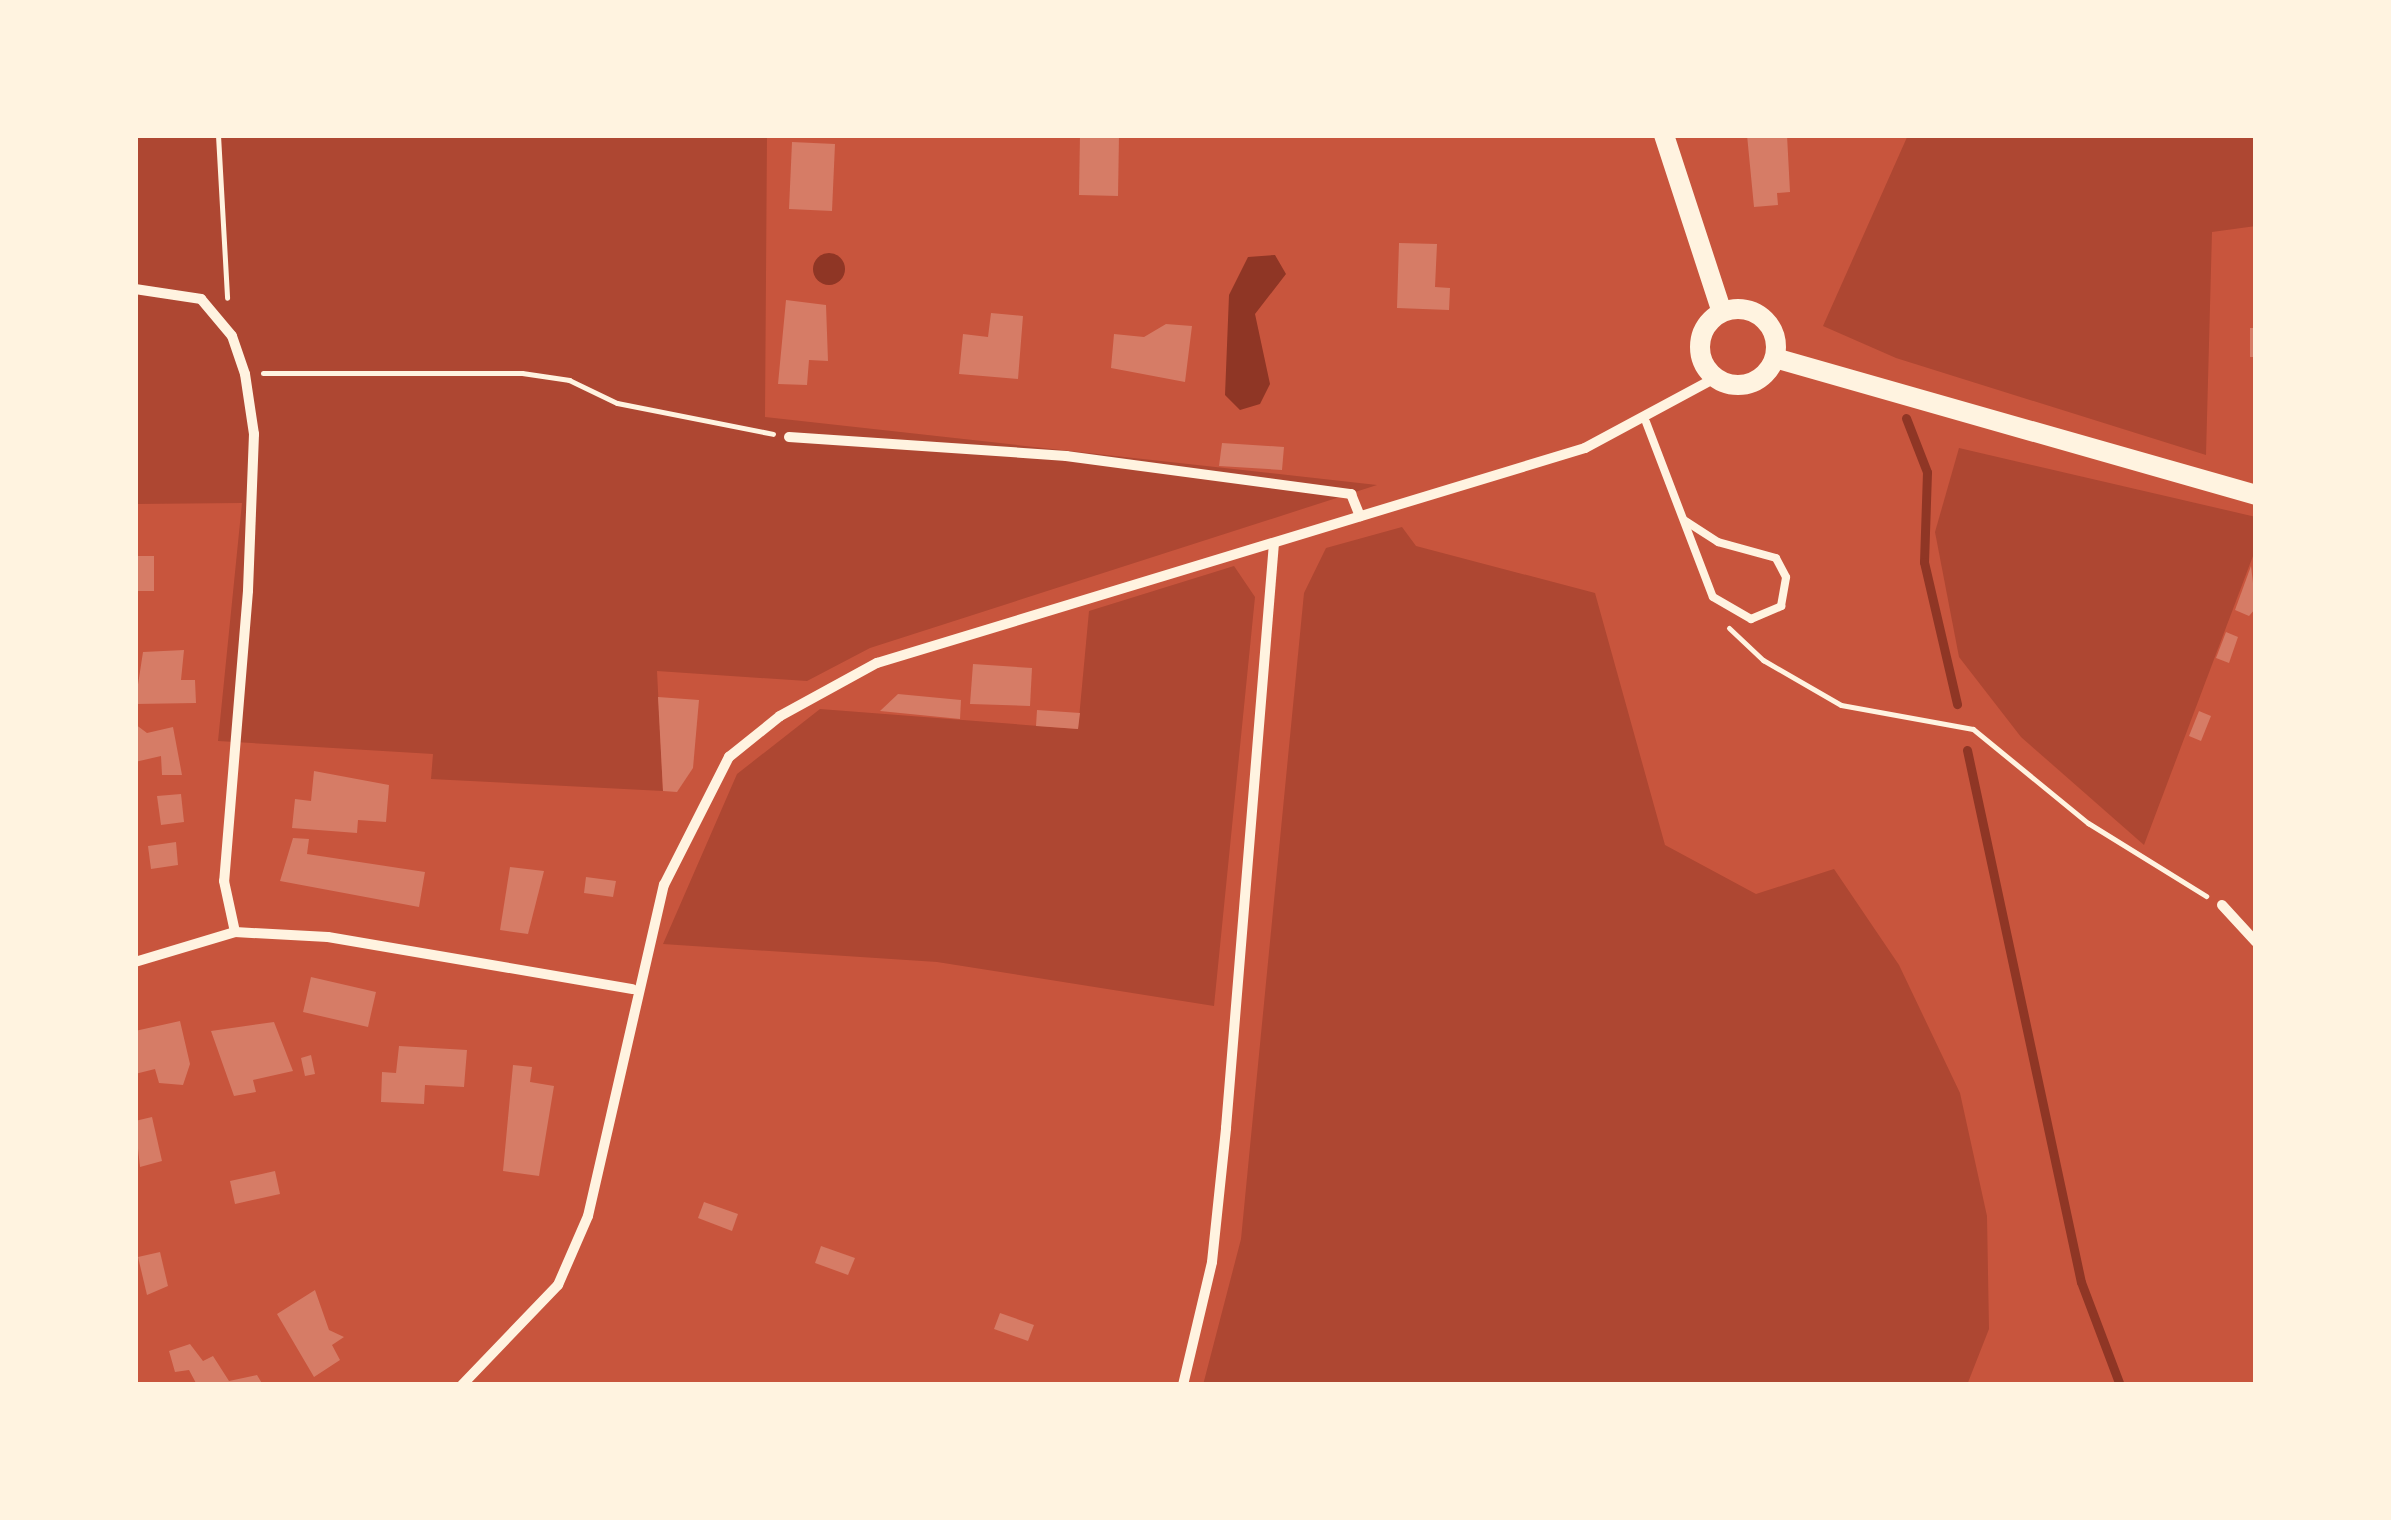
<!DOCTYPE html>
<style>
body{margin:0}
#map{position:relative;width:2391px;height:1520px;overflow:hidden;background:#c8553d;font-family:"Open Sans",sans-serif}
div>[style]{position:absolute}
.green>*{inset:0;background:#ae4732}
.water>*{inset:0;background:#8f3625}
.round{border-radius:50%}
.stream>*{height:9px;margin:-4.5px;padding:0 4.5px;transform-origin:4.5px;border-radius:4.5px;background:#8f3625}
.building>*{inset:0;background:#d67c66}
.path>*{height:5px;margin:-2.5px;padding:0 2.5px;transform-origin:2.5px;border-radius:2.5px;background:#fff3e0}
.service>*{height:8px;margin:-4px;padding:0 4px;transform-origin:4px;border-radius:4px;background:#fff3e0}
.minor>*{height:10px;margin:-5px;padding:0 5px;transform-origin:5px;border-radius:5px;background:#fff3e0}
.secondary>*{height:20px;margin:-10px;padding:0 10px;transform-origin:10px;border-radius:10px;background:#fff3e0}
.secondary>.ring{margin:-10px;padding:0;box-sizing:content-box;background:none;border:20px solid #fff3e0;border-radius:50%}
span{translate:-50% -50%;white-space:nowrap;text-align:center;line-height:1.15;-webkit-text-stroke:10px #fff3e0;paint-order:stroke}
.frame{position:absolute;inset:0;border:138px solid #fff3e0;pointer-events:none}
</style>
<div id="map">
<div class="green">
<div style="clip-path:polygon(135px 135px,767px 135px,765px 417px,1377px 485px,870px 648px,807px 681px,657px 671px,663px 791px,431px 779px,433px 754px,218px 741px,242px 503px,135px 504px)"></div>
<div style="clip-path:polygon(1908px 135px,2256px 135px,2256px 226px,2212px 232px,2206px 455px,1896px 358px,1823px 326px)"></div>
<div style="clip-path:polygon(1959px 448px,2256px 517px,2256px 548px,2144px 845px,2021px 737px,1959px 657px,1935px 532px)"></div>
<div style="clip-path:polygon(1402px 527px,1416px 546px,1595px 593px,1665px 845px,1756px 894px,1834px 869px,1899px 965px,1960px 1093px,1987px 1216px,1989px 1329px,1967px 1385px,1203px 1385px,1241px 1239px,1304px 593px,1326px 548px)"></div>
<div style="clip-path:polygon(1234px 566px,1255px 597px,1214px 1006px,937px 962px,663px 944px,737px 774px,820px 709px,1078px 729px,1089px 611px)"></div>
</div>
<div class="water">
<div class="round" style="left:813px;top:253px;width:32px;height:32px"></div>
<div style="clip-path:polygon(1275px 255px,1286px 274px,1255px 314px,1270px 384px,1260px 404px,1240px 410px,1225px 395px,1229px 295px,1248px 257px)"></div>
</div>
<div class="stream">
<div style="left:1906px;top:418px;width:58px;rotate:68.7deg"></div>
<div style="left:1927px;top:472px;width:90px;rotate:91.9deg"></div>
<div style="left:1924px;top:562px;width:146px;rotate:76.9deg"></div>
<div style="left:1967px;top:750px;width:544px;rotate:77.91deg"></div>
<div style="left:2081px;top:1282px;width:110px;rotate:69.3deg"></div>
</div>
<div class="building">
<div style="clip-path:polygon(1080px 135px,1119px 135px,1118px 196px,1079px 195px)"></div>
<div style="clip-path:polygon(1747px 135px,1787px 135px,1790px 192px,1777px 193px,1778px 205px,1754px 207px)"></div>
<div style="clip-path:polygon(792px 142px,835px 144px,832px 211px,789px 209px)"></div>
<div style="clip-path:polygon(1399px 243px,1437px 244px,1435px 287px,1450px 288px,1449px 310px,1397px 308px)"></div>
<div style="clip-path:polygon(786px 300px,826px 305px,828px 361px,809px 360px,807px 385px,778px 384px)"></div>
<div style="clip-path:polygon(991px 313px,1023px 316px,1018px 379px,959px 374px,963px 334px,988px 337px)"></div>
<div style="clip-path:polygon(1166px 324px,1192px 326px,1185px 382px,1111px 368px,1114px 334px,1144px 337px)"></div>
<div style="clip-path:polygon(2250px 328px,2256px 328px,2256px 357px,2250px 357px)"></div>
<div style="clip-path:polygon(1222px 443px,1284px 447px,1282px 470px,1219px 466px)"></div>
<div style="clip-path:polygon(135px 556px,154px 556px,154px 591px,135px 591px)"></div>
<div style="clip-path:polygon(2251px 566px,2256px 608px,2249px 616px,2235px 610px)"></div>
<div style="clip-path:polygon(2226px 632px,2238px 637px,2229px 663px,2216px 658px)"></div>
<div style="clip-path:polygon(184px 650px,181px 680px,195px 680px,196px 703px,135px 704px,143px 652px)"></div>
<div style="clip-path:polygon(973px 664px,1032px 668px,1030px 706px,970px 704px)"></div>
<div style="clip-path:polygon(898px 694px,961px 700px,960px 719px,880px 711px)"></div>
<div style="clip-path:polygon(658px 697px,699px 700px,693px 768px,677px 792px,663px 791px)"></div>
<div style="clip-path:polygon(1037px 710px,1080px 713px,1078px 729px,1036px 726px)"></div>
<div style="clip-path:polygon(2199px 711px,2211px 716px,2201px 741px,2189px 736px)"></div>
<div style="clip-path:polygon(135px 724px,147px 733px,173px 727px,182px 775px,162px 775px,161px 756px,135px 762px)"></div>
<div style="clip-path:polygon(314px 771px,389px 785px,386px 822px,358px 820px,357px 833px,292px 828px,295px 799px,311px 801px)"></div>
<div style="clip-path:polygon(181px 794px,184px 822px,161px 825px,157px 796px)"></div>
<div style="clip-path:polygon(293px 838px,309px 839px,307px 854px,425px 872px,419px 907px,280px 881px)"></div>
<div style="clip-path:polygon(176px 842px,178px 865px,151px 869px,148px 846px)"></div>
<div style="clip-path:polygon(510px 867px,544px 871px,528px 934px,500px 930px)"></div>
<div style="clip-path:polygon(586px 877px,616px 881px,613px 897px,584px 893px)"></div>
<div style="clip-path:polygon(311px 977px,376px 992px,368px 1027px,303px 1012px)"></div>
<div style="clip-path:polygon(180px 1021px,190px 1064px,183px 1085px,159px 1083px,155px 1069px,135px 1074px,135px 1031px)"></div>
<div style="clip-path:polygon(274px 1022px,293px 1071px,253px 1080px,256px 1092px,234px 1096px,211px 1031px)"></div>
<div style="clip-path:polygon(399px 1046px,467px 1050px,464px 1087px,425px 1085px,424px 1104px,381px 1102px,382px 1072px,396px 1073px)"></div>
<div style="clip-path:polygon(311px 1055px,315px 1074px,305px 1076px,301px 1058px)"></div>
<div style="clip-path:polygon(513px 1065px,532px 1067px,530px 1082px,554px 1086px,539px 1176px,503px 1171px)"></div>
<div style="clip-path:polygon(152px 1117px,162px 1161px,140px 1167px,135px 1121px)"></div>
<div style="clip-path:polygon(275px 1171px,280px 1194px,235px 1204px,230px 1181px)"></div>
<div style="clip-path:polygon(704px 1202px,738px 1214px,732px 1231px,698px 1218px)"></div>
<div style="clip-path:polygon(821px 1246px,855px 1258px,848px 1275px,815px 1263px)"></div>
<div style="clip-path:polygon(160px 1252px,168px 1286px,147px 1295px,138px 1257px)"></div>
<div style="clip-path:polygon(315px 1290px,329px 1330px,344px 1337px,332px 1345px,340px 1360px,314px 1377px,277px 1314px)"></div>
<div style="clip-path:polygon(1000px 1313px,1034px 1325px,1028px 1341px,994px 1329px)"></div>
<div style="clip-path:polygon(190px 1344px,203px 1361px,213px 1356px,229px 1381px,257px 1375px,263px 1385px,197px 1385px,189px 1370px,175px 1372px,169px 1351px)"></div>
</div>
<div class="path">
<div style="left:218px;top:135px;width:163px;rotate:86.8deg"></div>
<div style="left:263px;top:373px;width:259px"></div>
<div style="left:522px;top:373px;width:48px;rotate:8.5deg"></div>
<div style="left:569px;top:380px;width:53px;rotate:25.6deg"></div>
<div style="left:617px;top:403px;width:159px;rotate:11.2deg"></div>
<div style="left:1729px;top:628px;width:47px;rotate:43.3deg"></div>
<div style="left:1763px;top:660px;width:90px;rotate:30deg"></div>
<div style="left:1841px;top:705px;width:134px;rotate:10.3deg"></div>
<div style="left:1973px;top:729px;width:149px;rotate:39.3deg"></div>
<div style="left:2088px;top:823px;width:139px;rotate:31.7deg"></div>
</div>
<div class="service">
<div style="left:1646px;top:422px;width:187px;rotate:69.1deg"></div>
<div style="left:1713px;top:597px;width:44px;rotate:30.1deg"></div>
<div style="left:1751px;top:619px;width:33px;rotate:-23deg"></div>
<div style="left:1781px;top:606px;width:29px;rotate:-80deg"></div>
<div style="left:1786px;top:577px;width:21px;rotate:-118deg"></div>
<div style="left:1776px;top:558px;width:60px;rotate:-164.6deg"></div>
<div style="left:1718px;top:542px;width:40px;rotate:-147.1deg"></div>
</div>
<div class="minor">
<div style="left:135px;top:289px;width:67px;rotate:8.6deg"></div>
<div style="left:201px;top:299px;width:48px;rotate:50deg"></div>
<div style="left:232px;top:336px;width:40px;rotate:71.1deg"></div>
<div style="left:245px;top:374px;width:61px;rotate:81.5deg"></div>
<div style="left:254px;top:434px;width:157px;rotate:92.2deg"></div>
<div style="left:248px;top:591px;width:291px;rotate:94.7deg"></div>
<div style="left:224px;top:881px;width:52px;rotate:77.8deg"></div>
<div style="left:789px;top:437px;width:278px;rotate:3.9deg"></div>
<div style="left:1066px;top:456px;width:288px;rotate:7.6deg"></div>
<div style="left:1351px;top:494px;width:24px;rotate:68deg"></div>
<div style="left:2222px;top:905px;width:50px;rotate:47.4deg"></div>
<div style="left:135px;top:962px;width:104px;rotate:-16.7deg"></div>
<div style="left:235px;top:932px;width:93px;rotate:3.1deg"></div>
<div style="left:328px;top:937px;width:309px;rotate:9.7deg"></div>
<div style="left:462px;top:1385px;width:139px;rotate:-46.2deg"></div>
<div style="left:558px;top:1285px;width:75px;rotate:-66.5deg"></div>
<div style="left:588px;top:1216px;width:340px;rotate:-77.1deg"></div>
<div style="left:664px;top:885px;width:144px;rotate:-63.1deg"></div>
<div style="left:729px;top:757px;width:65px;rotate:-38.8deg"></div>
<div style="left:780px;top:716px;width:111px;rotate:-28.7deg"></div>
<div style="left:877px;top:663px;width:740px;rotate:-16.89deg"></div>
<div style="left:1585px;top:448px;width:148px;rotate:-28.3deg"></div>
<div style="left:1183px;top:1385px;width:126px;rotate:-76.7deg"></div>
<div style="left:1212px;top:1262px;width:135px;rotate:-84deg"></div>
<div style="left:1226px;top:1128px;width:587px;rotate:-85.31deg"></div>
</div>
<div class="secondary">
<div style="left:1664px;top:135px;width:186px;rotate:71.9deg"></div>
<div class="ring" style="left:1700px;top:309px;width:56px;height:56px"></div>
<div style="left:1775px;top:358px;width:500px;rotate:15.9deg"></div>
</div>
<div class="frame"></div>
</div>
